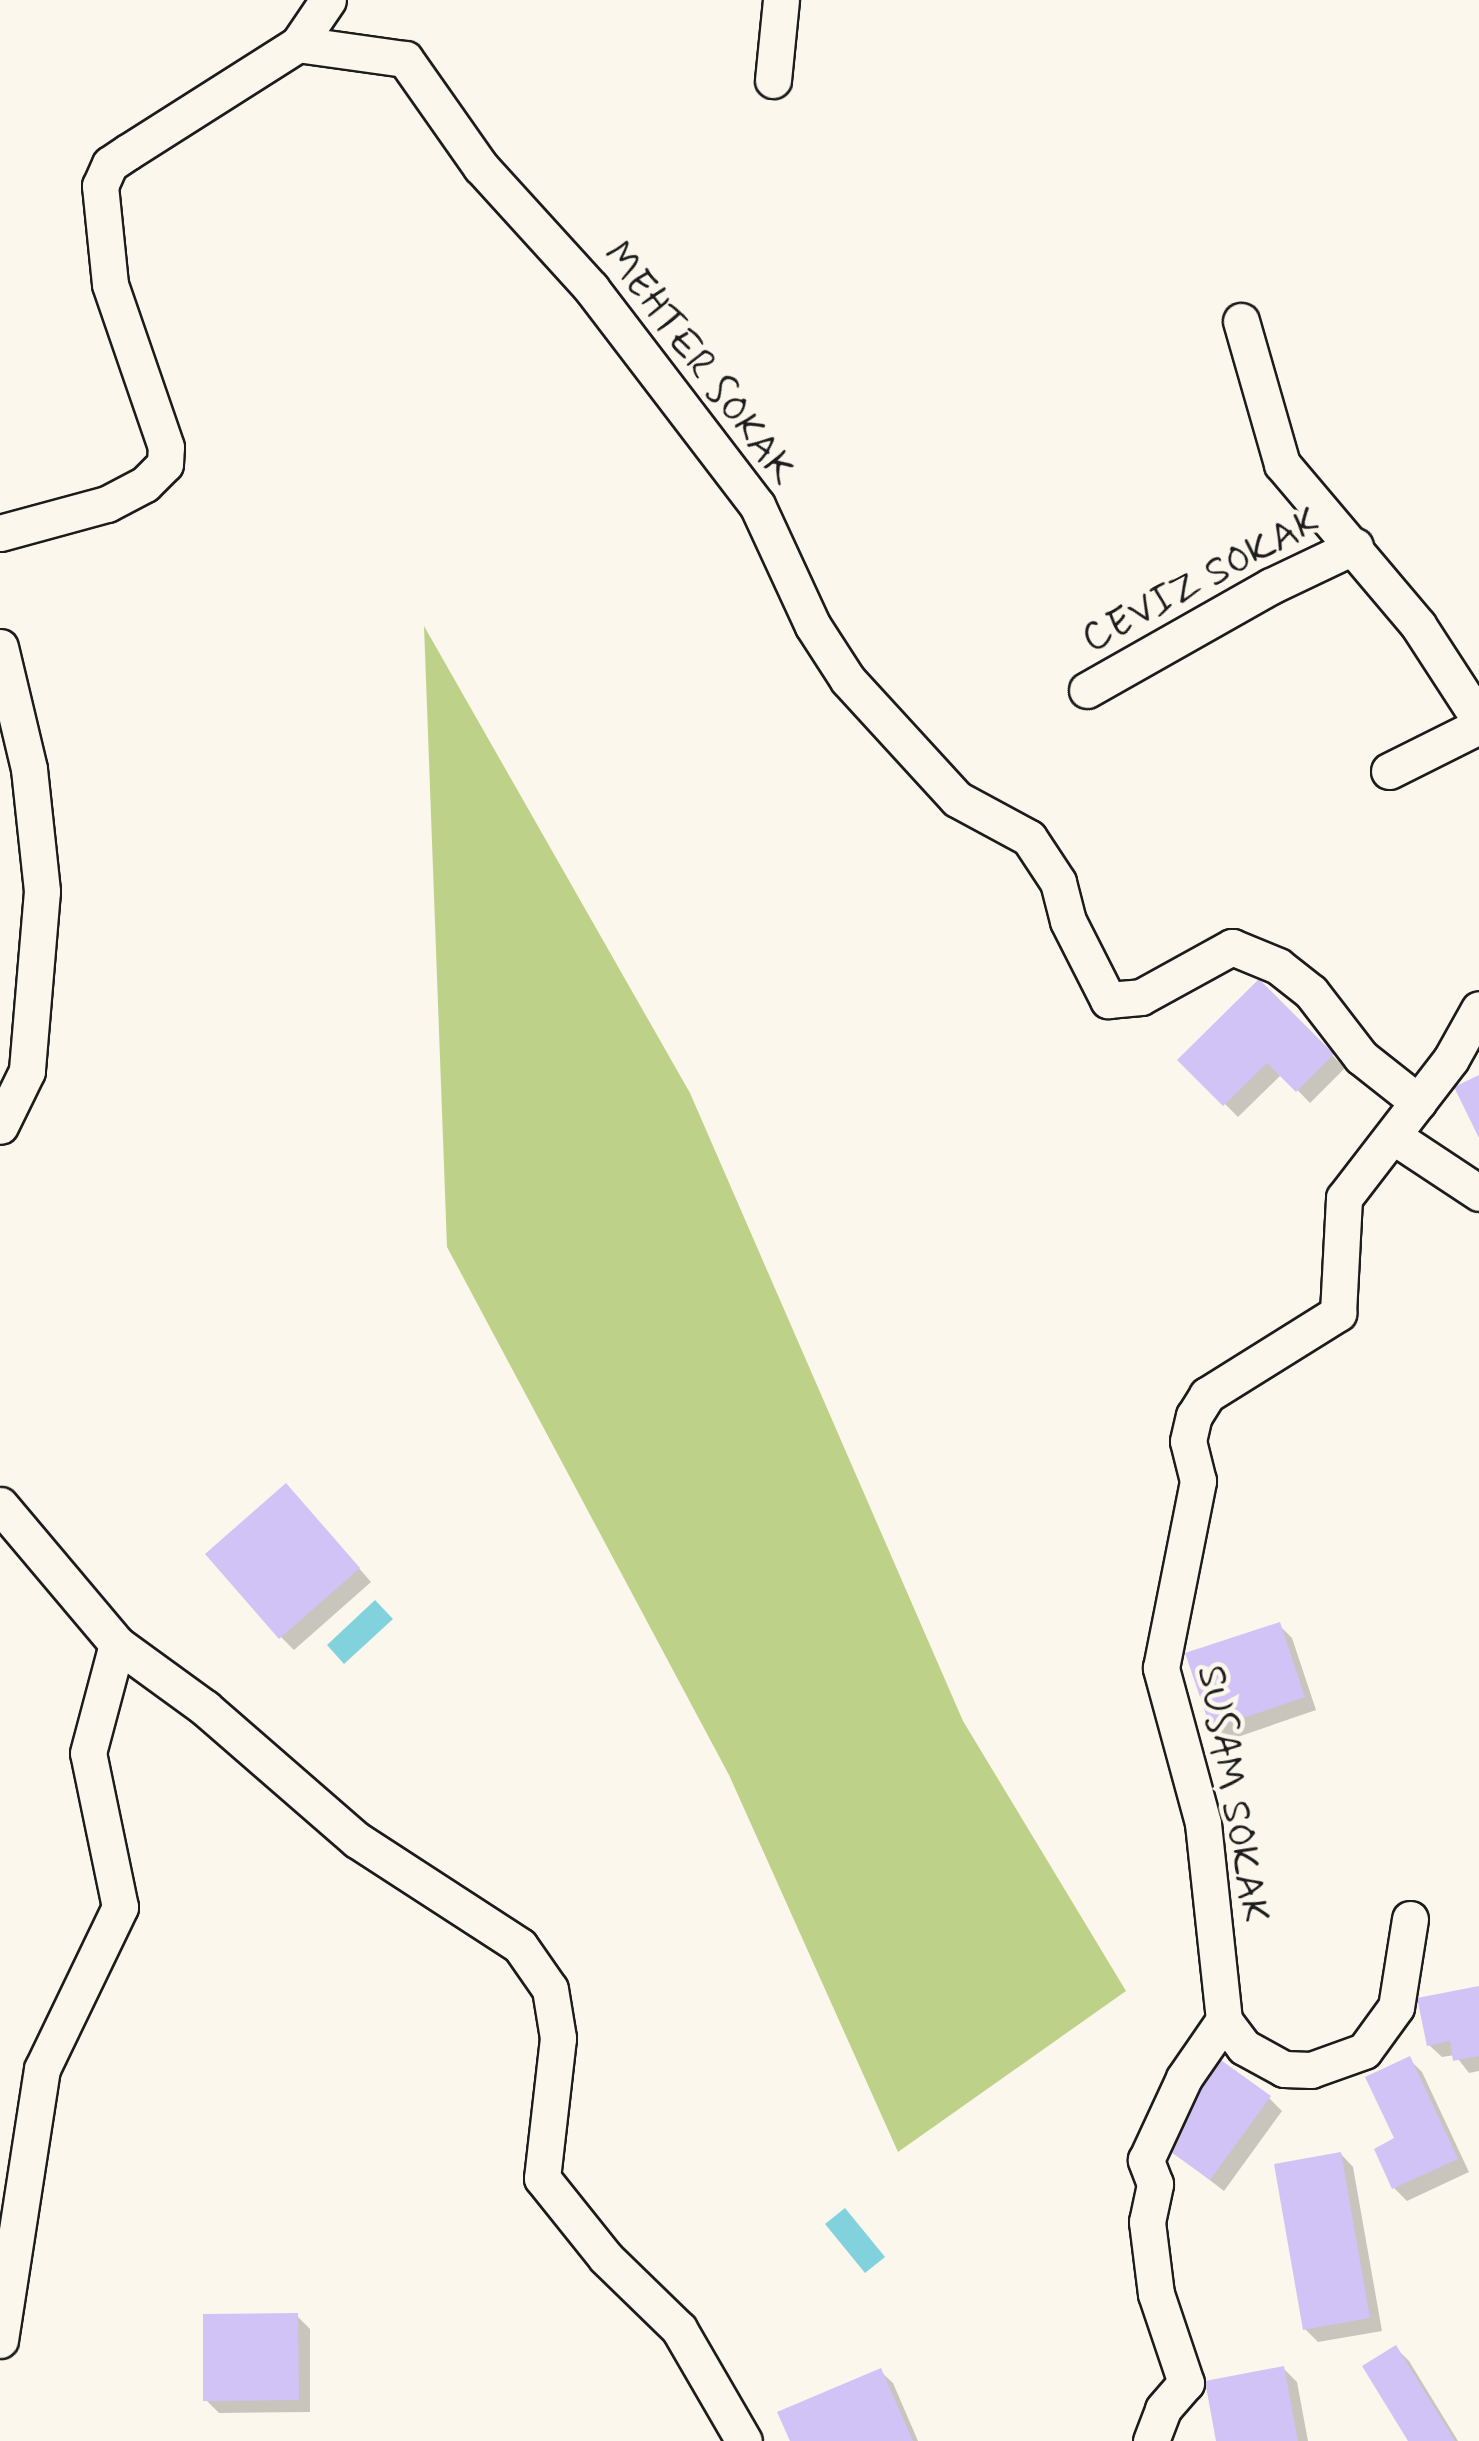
<!DOCTYPE html>
<style>
body{margin:0}
#map{position:relative;width:1479px;height:2441px;overflow:hidden;background:#fbf7ec;font-family:Mynerve,sans-serif}
div>[style]{position:absolute}
.green>*{inset:0;background:#bdd288}
.water>*{inset:0;background:#82d2dd}
.shadow>*{inset:0;background:#0003}
.building>*{inset:0;background:#d1c3f5}
.roads{filter:drop-shadow(2px 0 #1c1c1c) drop-shadow(-2px 0 #1c1c1c) drop-shadow(0 2px #1c1c1c) drop-shadow(0 -2px #1c1c1c)}
.minor>*{height:35px;margin:-17.5px;padding:0 17.5px;transform-origin:17.5px;border-radius:17.5px;background:#fbf7ec}
span{translate:-50% -50%;white-space:nowrap;text-align:center;line-height:1.15;-webkit-text-stroke:9px #fbf7ec;paint-order:stroke}
.street-label{font-size:40px;color:#1c1c1c}
</style>
<div id="map">
<div class="green">
<div style="clip-path:polygon(424px 626px,690px 1093px,963px 1721px,1126px 1991px,898px 2152px,729px 1775px,447px 1247px)"></div>
</div>
<div class="water">
<div style="clip-path:polygon(375px 1600px,393px 1619px,344px 1664px,327px 1645px)"></div>
<div style="clip-path:polygon(845px 2208px,885px 2257px,865px 2273px,825px 2224px)"></div>
</div>
<div class="shadow">
<div style="clip-path:polygon(1259px 983px,1345px 1068px,1310px 1103px,1282px 1074px,1238px 1117px,1181px 1060px)"></div>
<div style="clip-path:polygon(299px 1499px,371px 1582px,294px 1650px,281px 1637px)"></div>
<div style="clip-path:polygon(1279px 1625px,1292px 1638px,1316px 1710px,1226px 1741px,1213px 1728px)"></div>
<div style="clip-path:polygon(1479px 1988px,1479px 2071px,1469px 2073px,1455px 2055px,1442px 2057px,1429px 2045px)"></div>
<div style="clip-path:polygon(1409px 2059px,1422px 2072px,1469px 2172px,1407px 2201px,1394px 2188px)"></div>
<div style="clip-path:polygon(1269px 2098px,1282px 2111px,1224px 2191px,1160px 2142px)"></div>
<div style="clip-path:polygon(1341px 2154px,1353px 2167px,1382px 2331px,1318px 2342px,1305px 2329px)"></div>
<div style="clip-path:polygon(297px 2316px,310px 2329px,310px 2412px,219px 2413px,206px 2400px)"></div>
<div style="clip-path:polygon(1396px 2348px,1409px 2361px,1458px 2441px,1408px 2441px)"></div>
<div style="clip-path:polygon(1284px 2369px,1297px 2382px,1308px 2441px,1218px 2441px)"></div>
<div style="clip-path:polygon(880px 2371px,893px 2383px,918px 2441px,792px 2441px)"></div>
</div>
<div class="building">
<div style="clip-path:polygon(1259px 979px,1334px 1054px,1296px 1092px,1267px 1063px,1223px 1106px,1177px 1060px)"></div>
<div style="clip-path:polygon(1479px 1075px,1479px 1138px,1454px 1087px)"></div>
<div style="clip-path:polygon(286px 1483px,360px 1568px,279px 1639px,205px 1554px)"></div>
<div style="clip-path:polygon(1280px 1622px,1305px 1697px,1211px 1729px,1185px 1653px)"></div>
<div style="clip-path:polygon(1479px 1986px,1479px 2056px,1453px 2061px,1450px 2041px,1427px 2046px,1417px 1998px)"></div>
<div style="clip-path:polygon(1410px 2056px,1458px 2159px,1392px 2189px,1374px 2149px,1394px 2138px,1365px 2077px)"></div>
<div style="clip-path:polygon(1218px 2058px,1271px 2096px,1210px 2180px,1157px 2142px)"></div>
<div style="clip-path:polygon(1341px 2152px,1370px 2318px,1303px 2330px,1274px 2164px)"></div>
<div style="clip-path:polygon(298px 2313px,299px 2400px,203px 2401px,203px 2314px)"></div>
<div style="clip-path:polygon(1396px 2345px,1455px 2441px,1408px 2441px,1362px 2366px)"></div>
<div style="clip-path:polygon(1284px 2366px,1298px 2441px,1216px 2441px,1205px 2381px)"></div>
<div style="clip-path:polygon(881px 2368px,913px 2441px,790px 2441px,777px 2412px)"></div>
</div>
<div class="roads">
<div class="minor">
<div style="left:298px;top:44px;width:108px;rotate:8deg"></div>
<div style="left:405px;top:59px;width:132px;rotate:54.9deg"></div>
<div style="left:481px;top:167px;width:164px;rotate:47.7deg"></div>
<div style="left:591px;top:288px;width:273px;rotate:52.6deg"></div>
<div style="left:757px;top:505px;width:133px;rotate:65.2deg"></div>
<div style="left:813px;top:626px;width:64px;rotate:57.1deg"></div>
<div style="left:848px;top:680px;width:161px;rotate:47.5deg"></div>
<div style="left:957px;top:799px;width:82px;rotate:28.4deg"></div>
<div style="left:1029px;top:838px;width:53px;rotate:56.6deg"></div>
<div style="left:1058px;top:882px;width:40px;rotate:75.6deg"></div>
<div style="left:1068px;top:921px;width:89px;rotate:63.1deg"></div>
<div style="left:1108px;top:1000px;width:33px;rotate:-5deg"></div>
<div style="left:1141px;top:997px;width:104px;rotate:-28.8deg"></div>
<div style="left:1232px;top:947px;width:50px;rotate:22.4deg"></div>
<div style="left:1278px;top:966px;width:42px;rotate:38.2deg"></div>
<div style="left:1311px;top:992px;width:82px;rotate:52.4deg"></div>
<div style="left:1361px;top:1057px;width:73px;rotate:38.3deg"></div>
<div style="left:773px;top:80px;width:80px;rotate:-84.3deg"></div>
<div style="left:1241px;top:321px;width:149px;rotate:74deg"></div>
<div style="left:1282px;top:464px;width:211px;rotate:49.8deg"></div>
<div style="left:1418px;top:625px;width:112px;rotate:57deg"></div>
<div style="left:0;top:533px;width:111px;rotate:-15.2deg"></div>
<div style="left:107px;top:504px;width:43px;rotate:-27.8deg"></div>
<div style="left:145px;top:484px;width:28px;rotate:-45deg"></div>
<div style="left:165px;top:464px;width:17px;rotate:-87deg"></div>
<div style="left:166px;top:447px;width:172px;rotate:-109deg"></div>
<div style="left:110px;top:284px;width:99px;rotate:-95.8deg"></div>
<div style="left:100px;top:186px;width:24px;rotate:-66deg"></div>
<div style="left:110px;top:164px;width:22px;rotate:-34deg"></div>
<div style="left:128px;top:152px;width:201px;rotate:-32.4deg"></div>
<div style="left:298px;top:44px;width:53px;rotate:-55.7deg"></div>
<div style="left:0;top:647px;width:125px;rotate:76.6deg"></div>
<div style="left:29px;top:769px;width:123px;rotate:83.9deg"></div>
<div style="left:42px;top:891px;width:181px;rotate:94.8deg"></div>
<div style="left:27px;top:1071px;width:61px;rotate:116.1deg"></div>
<div style="left:1087px;top:690px;width:211px;rotate:-29.5deg"></div>
<div style="left:1271px;top:586px;width:93px;rotate:-25.5deg"></div>
<div style="left:1389px;top:771px;width:101px;rotate:-26.6deg"></div>
<div style="left:1393px;top:1136px;width:103px;rotate:33.5deg"></div>
<div style="left:0;top:1505px;width:182px;rotate:49.9deg"></div>
<div style="left:117px;top:1644px;width:109px;rotate:36deg"></div>
<div style="left:205px;top:1708px;width:201px;rotate:41deg"></div>
<div style="left:357px;top:1840px;width:194px;rotate:33deg"></div>
<div style="left:520px;top:1946px;width:52px;rotate:55.1deg"></div>
<div style="left:550px;top:1989px;width:50px;rotate:80.7deg"></div>
<div style="left:558px;top:2038px;width:141px;rotate:96.5deg"></div>
<div style="left:542px;top:2178px;width:102px;rotate:51.3deg"></div>
<div style="left:606px;top:2258px;width:102px;rotate:44.2deg"></div>
<div style="left:679px;top:2329px;width:129px;rotate:59.9deg"></div>
<div style="left:1410px;top:1919px;width:89px;rotate:99deg"></div>
<div style="left:1396px;top:2007px;width:54px;rotate:126deg"></div>
<div style="left:1364px;top:2051px;width:56px;rotate:160.3deg"></div>
<div style="left:1311px;top:2070px;width:27px;rotate:-178deg"></div>
<div style="left:1284px;top:2069px;width:46px;rotate:-151.2deg"></div>
<div style="left:1244px;top:2047px;width:34px;rotate:-127deg"></div>
<div style="left:1224px;top:2020px;width:198px;rotate:-96.1deg"></div>
<div style="left:1203px;top:1823px;width:161px;rotate:-105.2deg"></div>
<div style="left:1161px;top:1668px;width:191px;rotate:-78.8deg"></div>
<div style="left:1198px;top:1481px;width:41px;rotate:-104deg"></div>
<div style="left:1188px;top:1441px;width:26px;rotate:-77deg"></div>
<div style="left:1194px;top:1416px;width:25px;rotate:-58deg"></div>
<div style="left:1207px;top:1395px;width:155px;rotate:-32deg"></div>
<div style="left:1338px;top:1313px;width:115px;rotate:-87deg"></div>
<div style="left:1344px;top:1198px;width:175px;rotate:-52.4deg"></div>
<div style="left:1451px;top:1059px;width:57px;rotate:-60.8deg"></div>
<div style="left:0;top:2340px;width:274px;rotate:-81.2deg"></div>
<div style="left:42px;top:2069px;width:180px;rotate:-64.3deg"></div>
<div style="left:120px;top:1907px;width:157px;rotate:-101.7deg"></div>
<div style="left:88px;top:1753px;width:113px;rotate:-75.1deg"></div>
<div style="left:1151px;top:2441px;width:34px;rotate:-69deg"></div>
<div style="left:1163px;top:2409px;width:35px;rotate:-49deg"></div>
<div style="left:1186px;top:2383px;width:94px;rotate:-108.6deg"></div>
<div style="left:1156px;top:2294px;width:73px;rotate:-97.1deg"></div>
<div style="left:1147px;top:2222px;width:39px;rotate:-78deg"></div>
<div style="left:1155px;top:2184px;width:26px;rotate:-111deg"></div>
<div style="left:1146px;top:2160px;width:90px;rotate:-65.1deg"></div>
<div style="left:1184px;top:2078px;width:70px;rotate:-55.4deg"></div>
</div>
</div>
<div class="street-label">
<span style="left:699px;top:364px;rotate:53deg">MEHTER SOKAK</span>
<span style="left:1201px;top:581px;rotate:-28deg">CEVIZ SOKAK</span>
<span style="left:1232px;top:1794px;rotate:80deg">SUSAM SOKAK</span>
</div>
</div>
